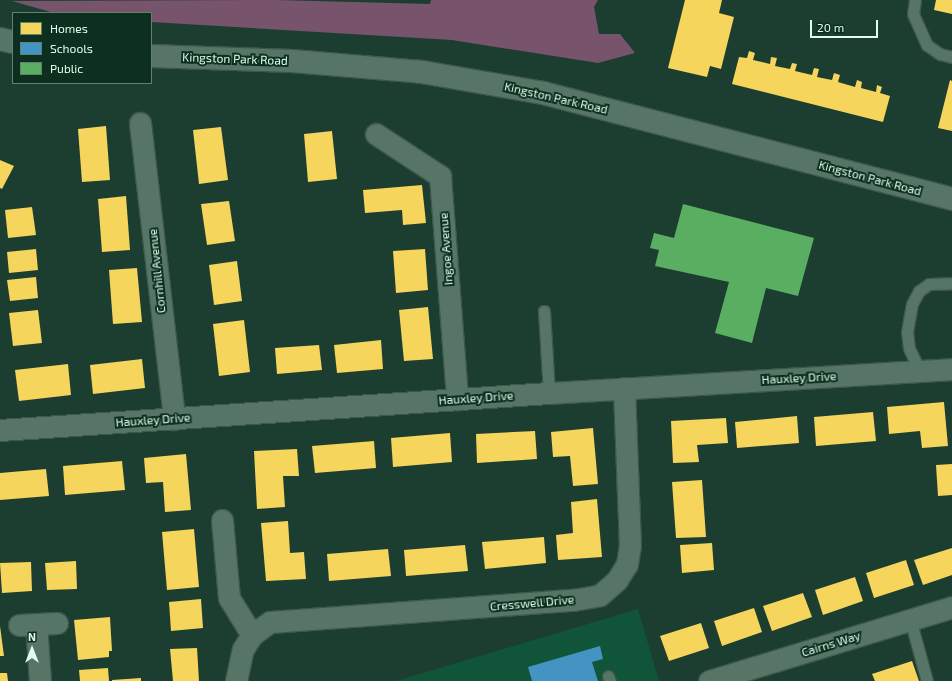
<!DOCTYPE html>
<style>
body{margin:0}
#map{position:relative;width:952px;height:681px;overflow:hidden;background:#1b3e30;font-family:"Exo 2",sans-serif}
div>[style]{position:absolute}
.built>*{inset:0;background:#10553a}
.green>*{inset:0;background:#77546c}
.homes>*{inset:0;background:#f6d55c}
.schools>*{inset:0;background:#4393c3}
.public>*{inset:0;background:#5aae61}
.roads{filter:drop-shadow(1px 0 #3e584c) drop-shadow(-1px 0 #3e584c) drop-shadow(0 1px #3e584c) drop-shadow(0 -1px #3e584c)}
.lane>*{height:11px;margin:-5.5px;padding:0 5.5px;transform-origin:5.5px;border-radius:5.5px;background:#577567}
.street>*{height:21px;margin:-10.5px;padding:0 10.5px;transform-origin:10.5px;border-radius:10.5px;background:#577567}
.secondary>*{height:22px;margin:-11px;padding:0 11px;transform-origin:11px;border-radius:11px;background:#577567}
span{translate:-50% -50%;white-space:nowrap;text-align:center;line-height:1.15;-webkit-text-stroke:4px #0d2f1f;paint-order:stroke}
.street-label{font-size:12px;color:#dffeec}
.legend{position:absolute;left:12px;top:12px;width:140px;height:72px;box-sizing:border-box;background:#0d2f1f;border:1px solid #618271;margin:0;padding:5px 7px;list-style:none;font-size:12px;color:#dffeec}
.legend li{display:flex;align-items:center;gap:8px;height:20px}
.legend b{width:20px;border:1px solid #618271}
.north{position:absolute;left:12px;top:629px;width:40px;height:40px;-webkit-text-stroke:3px #0d2f1f;paint-order:stroke;rotate:0deg;font-size:11px;font-weight:700;line-height:16px;text-align:center;color:#dffeec}
.north::after{content:'';display:block;margin:auto;width:14px;height:18px;background:#dffeec;clip-path:polygon(50% 0,100% 100%,50% 72%,0 100%)}
.scale{position:absolute;left:810px;top:20px;width:68px;height:18px;box-sizing:border-box;border:2px solid #dffeec;border-top:0;padding-left:5px;font-size:12px;line-height:14px;white-space:nowrap;color:#dffeec;-webkit-text-stroke:3px #0d2f1f;paint-order:stroke}
</style>
<div id="map">
<div class="built">
<div style="clip-path:polygon(638px 609px,659px 681px,396px 681px)"></div>
</div>
<div class="green">
<div style="clip-path:polygon(276px 0,430px 4px,431px 0,598px 0,594px 7px,599px 34px,620px 34px,635px 53px,598px 63px,452px 40px,151px 22px,151px 13px,54px 13px,12px 1px)"></div>
</div>
<div class="homes">
<div style="clip-path:polygon(685px 0,722px 0,719px 13px,734px 17px,721px 69px,710px 66px,707px 77px,668px 68px)"></div>
<div style="clip-path:polygon(936px 0,952px 0,952px 14px,934px 10px)"></div>
<div style="clip-path:polygon(749px 51px,755px 53px,753px 60px,770px 64px,771px 57px,777px 58px,775px 66px,790px 69px,792px 63px,797px 64px,795px 71px,812px 75px,814px 68px,819px 69px,817px 77px,832px 80px,834px 73px,840px 75px,838px 82px,855px 87px,857px 80px,862px 82px,861px 88px,876px 92px,877px 85px,882px 87px,880px 93px,890px 96px,883px 122px,732px 84px,739px 57px,747px 58px)"></div>
<div style="clip-path:polygon(950px 80px,952px 81px,952px 131px,938px 128px)"></div>
<div style="clip-path:polygon(106px 126px,110px 180px,82px 182px,78px 129px)"></div>
<div style="clip-path:polygon(221px 127px,228px 180px,199px 184px,193px 130px)"></div>
<div style="clip-path:polygon(332px 131px,337px 179px,308px 182px,304px 134px)"></div>
<div style="clip-path:polygon(0 160px,14px 166px,2px 189px,0 188px)"></div>
<div style="clip-path:polygon(422px 185px,426px 223px,403px 225px,402px 210px,365px 213px,363px 190px)"></div>
<div style="clip-path:polygon(126px 196px,130px 250px,102px 252px,98px 199px)"></div>
<div style="clip-path:polygon(229px 201px,235px 241px,207px 245px,201px 204px)"></div>
<div style="clip-path:polygon(32px 207px,36px 235px,8px 238px,5px 210px)"></div>
<div style="clip-path:polygon(36px 249px,38px 270px,9px 273px,7px 252px)"></div>
<div style="clip-path:polygon(425px 249px,428px 290px,396px 293px,393px 251px)"></div>
<div style="clip-path:polygon(237px 261px,242px 301px,214px 305px,209px 265px)"></div>
<div style="clip-path:polygon(137px 268px,142px 322px,113px 324px,109px 270px)"></div>
<div style="clip-path:polygon(36px 277px,38px 298px,10px 301px,7px 280px)"></div>
<div style="clip-path:polygon(428px 307px,433px 359px,404px 361px,399px 310px)"></div>
<div style="clip-path:polygon(38px 310px,42px 343px,13px 346px,9px 313px)"></div>
<div style="clip-path:polygon(244px 320px,250px 372px,219px 376px,213px 324px)"></div>
<div style="clip-path:polygon(381px 340px,383px 369px,337px 373px,334px 345px)"></div>
<div style="clip-path:polygon(319px 345px,322px 370px,277px 374px,275px 348px)"></div>
<div style="clip-path:polygon(142px 359px,145px 388px,93px 394px,90px 365px)"></div>
<div style="clip-path:polygon(68px 364px,71px 395px,19px 401px,15px 370px)"></div>
<div style="clip-path:polygon(944px 402px,948px 446px,922px 448px,920px 431px,889px 434px,887px 407px)"></div>
<div style="clip-path:polygon(873px 412px,876px 441px,816px 446px,814px 417px)"></div>
<div style="clip-path:polygon(797px 416px,799px 443px,737px 448px,735px 422px)"></div>
<div style="clip-path:polygon(726px 418px,728px 443px,697px 445px,699px 462px,673px 463px,671px 421px)"></div>
<div style="clip-path:polygon(593px 428px,598px 484px,573px 486px,570px 456px,553px 457px,551px 432px)"></div>
<div style="clip-path:polygon(535px 431px,537px 459px,477px 463px,476px 434px)"></div>
<div style="clip-path:polygon(450px 433px,452px 462px,393px 467px,391px 438px)"></div>
<div style="clip-path:polygon(374px 441px,376px 468px,315px 473px,312px 446px)"></div>
<div style="clip-path:polygon(297px 449px,299px 476px,283px 476px,285px 507px,257px 509px,254px 451px)"></div>
<div style="clip-path:polygon(186px 454px,191px 510px,165px 512px,163px 482px,146px 483px,144px 458px)"></div>
<div style="clip-path:polygon(122px 461px,125px 490px,65px 495px,63px 466px)"></div>
<div style="clip-path:polygon(952px 464px,952px 495px,938px 496px,936px 465px)"></div>
<div style="clip-path:polygon(46px 469px,49px 496px,0 500px,0 473px)"></div>
<div style="clip-path:polygon(702px 480px,706px 537px,676px 538px,672px 482px)"></div>
<div style="clip-path:polygon(597px 499px,602px 557px,558px 560px,556px 535px,573px 533px,571px 502px)"></div>
<div style="clip-path:polygon(288px 521px,290px 553px,304px 552px,306px 579px,266px 581px,261px 523px)"></div>
<div style="clip-path:polygon(194px 529px,199px 587px,167px 590px,162px 532px)"></div>
<div style="clip-path:polygon(544px 537px,546px 563px,485px 569px,482px 542px)"></div>
<div style="clip-path:polygon(712px 543px,714px 570px,682px 573px,680px 545px)"></div>
<div style="clip-path:polygon(465px 545px,468px 571px,406px 576px,404px 550px)"></div>
<div style="clip-path:polygon(952px 548px,952px 575px,923px 585px,914px 560px)"></div>
<div style="clip-path:polygon(388px 549px,391px 576px,329px 581px,327px 554px)"></div>
<div style="clip-path:polygon(906px 560px,914px 585px,874px 598px,866px 573px)"></div>
<div style="clip-path:polygon(76px 561px,77px 589px,47px 590px,45px 563px)"></div>
<div style="clip-path:polygon(31px 562px,32px 591px,2px 593px,0 563px)"></div>
<div style="clip-path:polygon(855px 577px,863px 601px,823px 615px,815px 590px)"></div>
<div style="clip-path:polygon(803px 593px,812px 617px,772px 631px,763px 606px)"></div>
<div style="clip-path:polygon(201px 599px,203px 628px,171px 631px,169px 602px)"></div>
<div style="clip-path:polygon(754px 608px,762px 632px,722px 646px,714px 621px)"></div>
<div style="clip-path:polygon(110px 617px,112px 651px,109px 651px,109px 657px,78px 660px,74px 620px)"></div>
<div style="clip-path:polygon(701px 623px,709px 648px,669px 661px,660px 636px)"></div>
<div style="clip-path:polygon(0 626px,4px 656px,0 656px)"></div>
<div style="clip-path:polygon(197px 648px,199px 681px,173px 681px,170px 649px)"></div>
<div style="clip-path:polygon(912px 661px,919px 681px,875px 681px,872px 674px)"></div>
<div style="clip-path:polygon(108px 668px,109px 681px,80px 681px,79px 670px)"></div>
<div style="clip-path:polygon(0 673px,7px 673px,8px 681px,0 681px)"></div>
<div style="clip-path:polygon(141px 678px,141px 681px,112px 681px,112px 680px)"></div>
</div>
<div class="schools">
<div style="clip-path:polygon(600px 646px,603px 659px,592px 662px,598px 681px,532px 681px,528px 667px)"></div>
</div>
<div class="public">
<div style="clip-path:polygon(683px 204px,814px 238px,798px 296px,766px 288px,752px 343px,715px 333px,729px 282px,655px 266px,659px 250px,650px 248px,654px 233px,674px 238px)"></div>
</div>
<div class="roads">
<div class="lane">
<div style="left:915px;top:0;width:14px;rotate:98deg"></div>
<div style="left:913px;top:14px;width:34px;rotate:66deg"></div>
<div style="left:927px;top:45px;width:16px;rotate:35deg"></div>
<div style="left:940px;top:54px;width:12px;rotate:14deg"></div>
<div style="left:544px;top:311px;width:82px;rotate:86.5deg"></div>
<div style="left:920px;top:371px;width:25px;rotate:-116deg"></div>
<div style="left:909px;top:348px;width:16px;rotate:-97deg"></div>
<div style="left:907px;top:332px;width:28px;rotate:-80deg"></div>
<div style="left:912px;top:304px;width:15px;rotate:-62deg"></div>
<div style="left:919px;top:291px;width:12px;rotate:-35deg"></div>
<div style="left:929px;top:284px;width:23px;rotate:-2deg"></div>
<div style="left:910px;top:619px;width:64px;rotate:74.7deg"></div>
<div style="left:608px;top:676px;width:5px;rotate:68deg"></div>
</div>
<div class="street">
<div style="left:140px;top:123px;width:298px;rotate:83.4deg"></div>
<div style="left:376px;top:134px;width:77px;rotate:33.3deg"></div>
<div style="left:440px;top:176px;width:224px;rotate:85.6deg"></div>
<div style="left:0;top:430px;width:550px;rotate:-3.86deg"></div>
<div style="left:549px;top:393px;width:404px;rotate:-3.4deg"></div>
<div style="left:222px;top:520px;width:78px;rotate:84.9deg"></div>
<div style="left:229px;top:598px;width:44px;rotate:58.1deg"></div>
<div style="left:36px;top:624px;width:57px;rotate:86deg"></div>
<div style="left:19px;top:625px;width:38px;rotate:-3deg"></div>
<div style="left:236px;top:681px;width:33px;rotate:-78deg"></div>
<div style="left:243px;top:649px;width:17px;rotate:-57deg"></div>
<div style="left:252px;top:635px;width:22px;rotate:-36deg"></div>
<div style="left:270px;top:622px;width:304px;rotate:-4.2deg"></div>
<div style="left:573px;top:600px;width:27px;rotate:-10deg"></div>
<div style="left:600px;top:595px;width:23px;rotate:-41deg"></div>
<div style="left:617px;top:580px;width:19px;rotate:-58deg"></div>
<div style="left:627px;top:564px;width:18px;rotate:-81deg"></div>
<div style="left:630px;top:546px;width:158px;rotate:-92.2deg"></div>
<div style="left:709px;top:681px;width:254px;rotate:-16.9deg"></div>
</div>
<div class="secondary">
<div style="left:0;top:39px;width:13px;rotate:13deg"></div>
<div style="left:151px;top:56px;width:141px;rotate:2deg"></div>
<div style="left:292px;top:61px;width:130px;rotate:4.8deg"></div>
<div style="left:422px;top:72px;width:123px;rotate:9.8deg"></div>
<div style="left:543px;top:93px;width:423px;rotate:14.5deg"></div>
</div>
</div>
<div class="street-label">
<span style="left:235px;top:59px;rotate:2deg">Kingston Park Road</span>
<span style="left:556px;top:98px;rotate:13deg">Kingston Park Road</span>
<span style="left:870px;top:178px;rotate:15deg">Kingston Park Road</span>
<span style="left:446px;top:249px;rotate:-94deg">Ingoe Avenue</span>
<span style="left:157px;top:271px;rotate:-96deg">Cornhill Avenue</span>
<span style="left:799px;top:378px;rotate:-3deg">Hauxley Drive</span>
<span style="left:476px;top:398px;rotate:-4deg">Hauxley Drive</span>
<span style="left:153px;top:420px;rotate:-4deg">Hauxley Drive</span>
<span style="left:532px;top:603px;rotate:-5deg">Cresswell Drive</span>
<span style="left:831px;top:644px;rotate:-17deg">Cairns Way</span>
</div>
<ul class="legend">
<li><b style="height:11px;background:#f6d55c"></b>Homes</li>
<li><b style="height:11px;background:#4393c3"></b>Schools</li>
<li><b style="height:11px;background:#5aae61"></b>Public</li>
</ul>
<div class="north">N</div>
<div class="scale">20 m</div>
</div>
